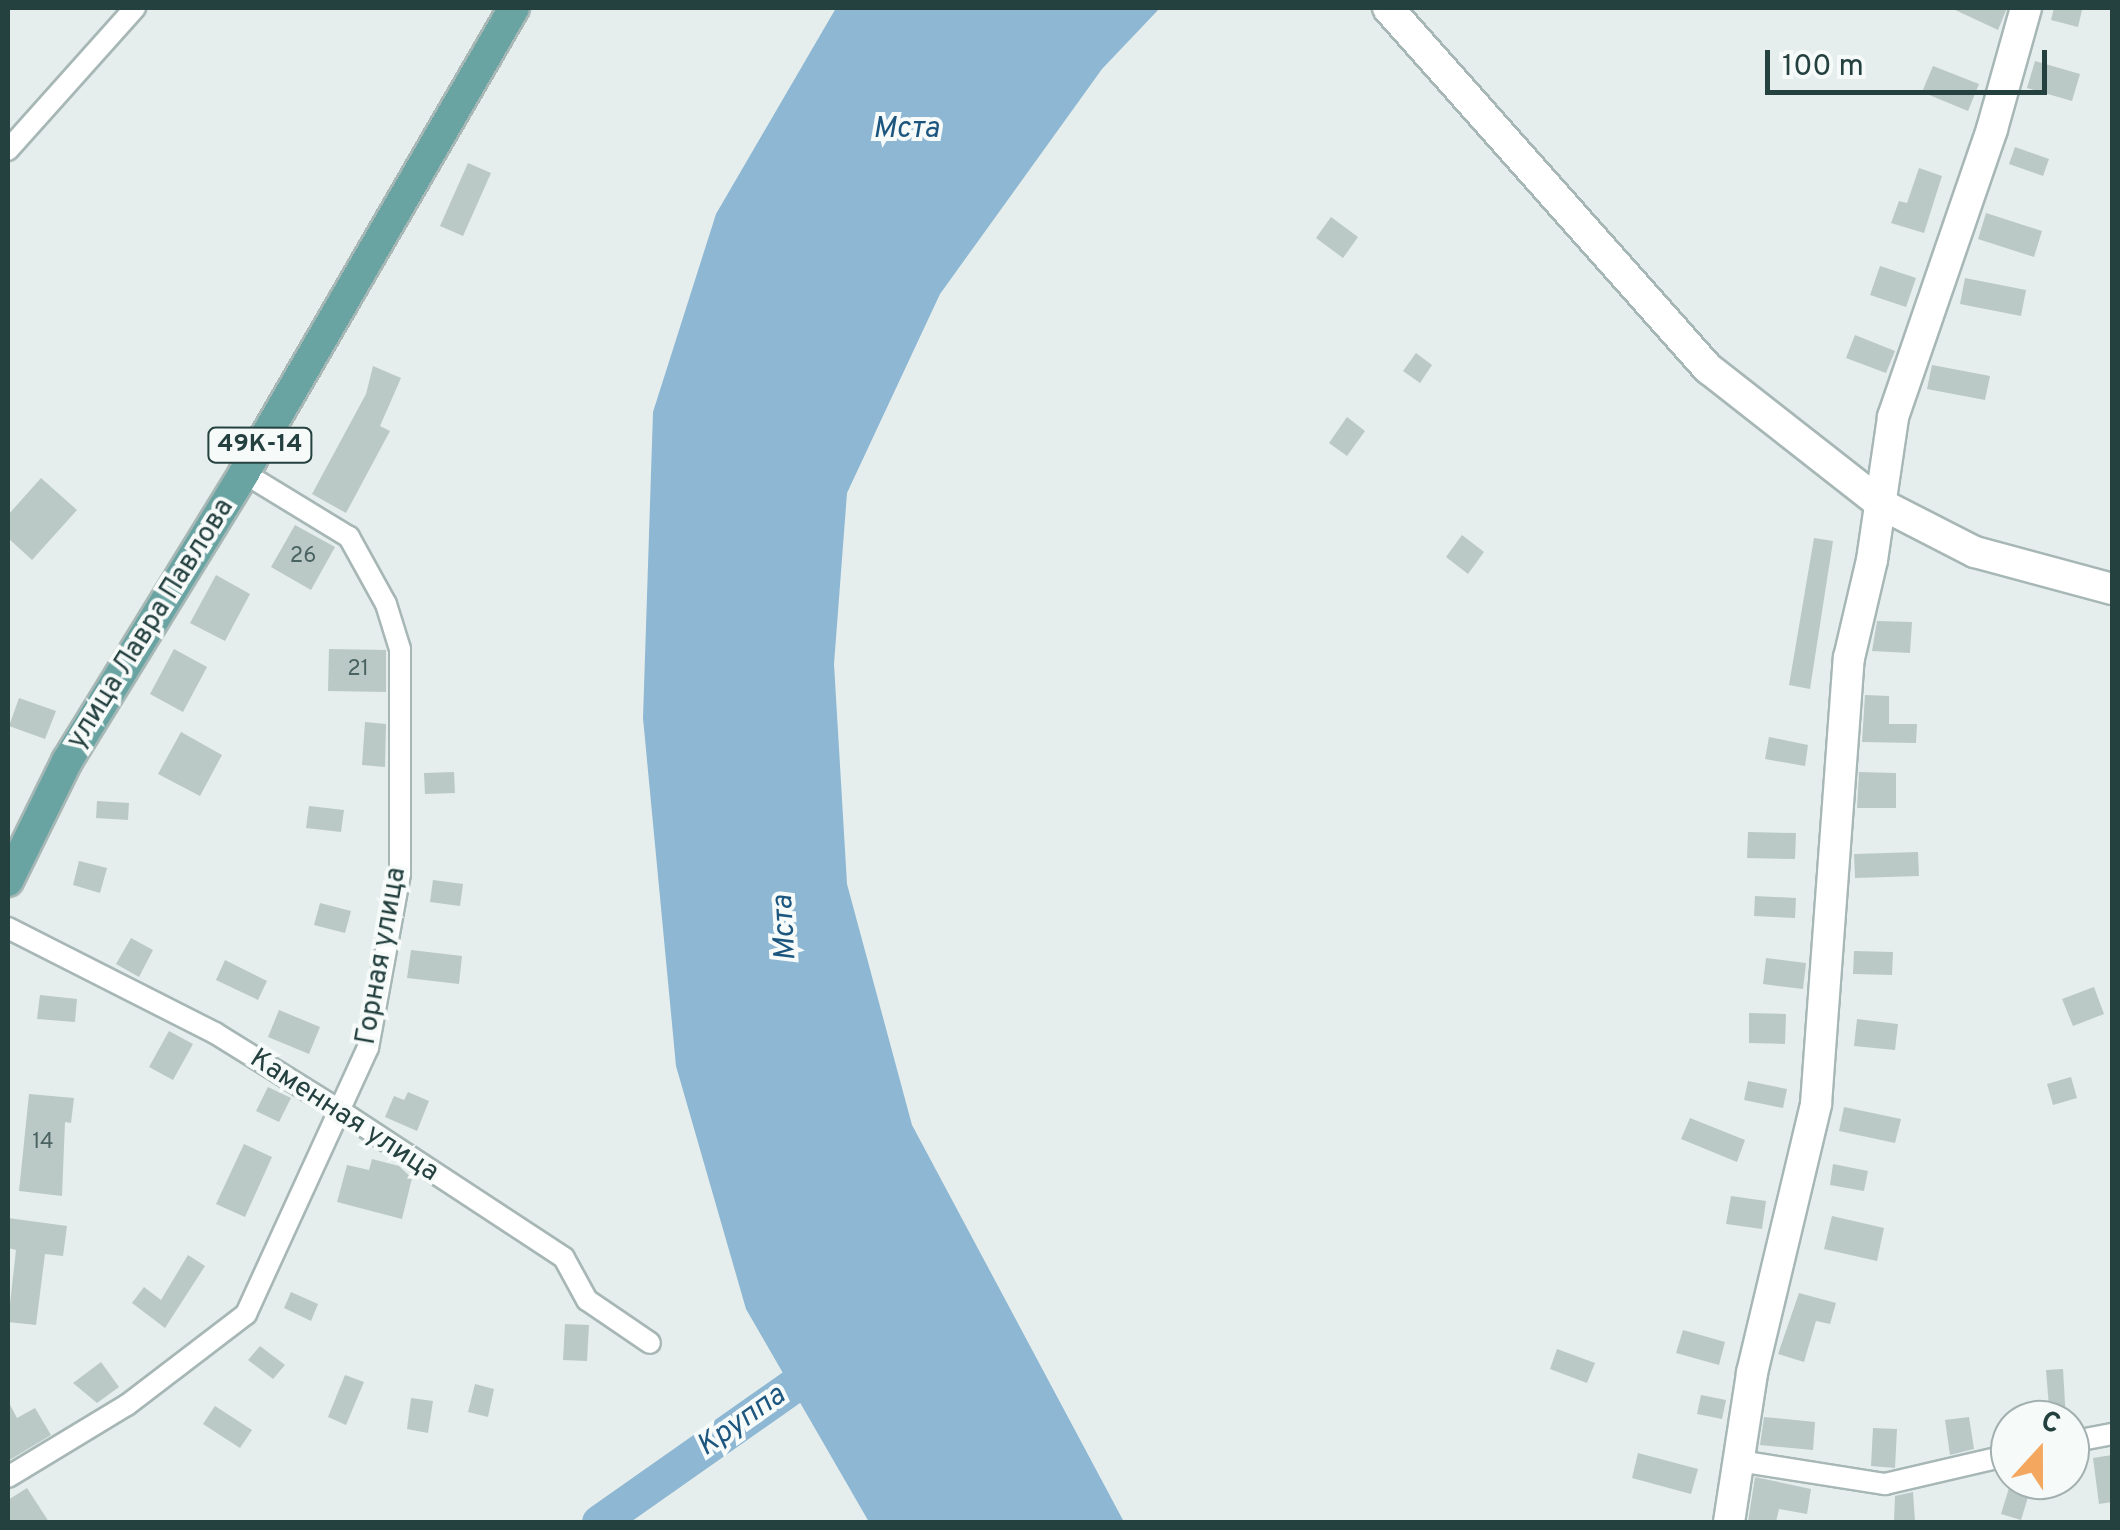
<!DOCTYPE html>
<meta charset="utf-8">
<style>
body{margin:0}
#map{position:relative;width:2120px;height:1530px;overflow:hidden;background:#e5eeec;font-family:Overpass,sans-serif}
div>[style]{position:absolute}
.water>*{inset:0;background:#8db7d3}
.river>*{height:35px;margin:-17.5px;padding:0 17.5px;transform-origin:17.5px;border-radius:17.5px;background:#8db7d3}
.building>*{inset:0;background:#bac9c6}
.roads{filter:drop-shadow(2px 0 #a7b7b5) drop-shadow(-2px 0 #a7b7b5) drop-shadow(0 2px #a7b7b5) drop-shadow(0 -2px #a7b7b5)}
.street>*{height:20px;margin:-10px;padding:0 10px;transform-origin:10px;border-radius:10px;background:#fff}
.secondary>*{height:30px;margin:-15px;padding:0 15px;transform-origin:15px;border-radius:15px;background:#fff}
.primary>*{height:30px;margin:-15px;padding:0 15px;transform-origin:15px;border-radius:15px;background:#69a4a3}
span{translate:-50% -50%;white-space:nowrap;text-align:center;line-height:1.15;-webkit-text-stroke:8px #f6faf9;paint-order:stroke}
.number-label{font-size:22px;color:#4a6362}
.number-label span{-webkit-text-stroke-width:0}
.shield-label span{padding:2px 8px;background:#f6faf9;border:2px solid;border-radius:8px;-webkit-text-stroke-width:0}
.shield-label{font-size:25px;color:#244140;font-weight:700}
.street-label{font-size:28px;color:#244140}
.water-label{font-size:30px;color:#1c567e;font-style:italic}
.frame{position:absolute;inset:0;border:10px solid #244140;pointer-events:none}
.north{position:absolute;left:1990px;top:1400px;width:100px;height:100px;box-sizing:border-box;background:#f6faf9;border:2px solid #a2b0af;border-radius:50%;rotate:21deg;font-size:28px;font-weight:700;line-height:40px;text-align:center;color:#244140}
.north::after{content:'';display:block;margin:auto;width:35px;height:45px;background:#f3a75f;clip-path:polygon(50% 0,100% 100%,50% 72%,0 100%)}
.scale{position:absolute;left:1765px;top:50px;width:282px;height:45px;box-sizing:border-box;border:5px solid #244140;border-top:0;padding-left:12px;font-size:30px;line-height:35px;white-space:nowrap;color:#244140;-webkit-text-stroke:8px #f6faf9;paint-order:stroke}
</style>
<div id="map">
<div class="water">
<div style="clip-path:polygon(836px 8px,1160px 8px,1102px 69px,940px 294px,847px 493px,834px 664px,847px 884px,912px 1125px,1124px 1522px,869px 1522px,746px 1309px,676px 1066px,643px 718px,653px 412px,716px 214px)"></div>
</div>
<div class="river">
<div style="left:599px;top:1522px;width:279px;rotate:-35.1deg"></div>
</div>
<div class="building">
<div style="clip-path:polygon(1951px 8px,2007px 8px,1998px 30px)"></div>
<div style="clip-path:polygon(2054px 8px,2082px 10px,2078px 27px,2051px 20px)"></div>
<div style="clip-path:polygon(2035px 61px,2080px 74px,2072px 101px,2027px 88px)"></div>
<div style="clip-path:polygon(1933px 66px,1979px 84px,1968px 111px,1922px 92px)"></div>
<div style="clip-path:polygon(2015px 147px,2049px 159px,2043px 176px,2009px 164px)"></div>
<div style="clip-path:polygon(468px 163px,491px 173px,463px 236px,440px 226px)"></div>
<div style="clip-path:polygon(1919px 168px,1942px 176px,1924px 233px,1891px 223px,1899px 201px,1907px 203px)"></div>
<div style="clip-path:polygon(1986px 213px,2042px 231px,2034px 257px,1978px 239px)"></div>
<div style="clip-path:polygon(1331px 217px,1358px 237px,1343px 258px,1316px 238px)"></div>
<div style="clip-path:polygon(1880px 266px,1916px 278px,1906px 307px,1870px 295px)"></div>
<div style="clip-path:polygon(1965px 278px,2026px 290px,2021px 316px,1960px 304px)"></div>
<div style="clip-path:polygon(1855px 335px,1895px 351px,1886px 373px,1846px 358px)"></div>
<div style="clip-path:polygon(1416px 353px,1432px 365px,1420px 383px,1403px 371px)"></div>
<div style="clip-path:polygon(1932px 365px,1990px 376px,1985px 400px,1927px 389px)"></div>
<div style="clip-path:polygon(373px 366px,401px 378px,380px 426px,390px 431px,346px 513px,312px 494px,366px 394px)"></div>
<div style="clip-path:polygon(1347px 417px,1365px 431px,1347px 456px,1329px 443px)"></div>
<div style="clip-path:polygon(41px 478px,77px 510px,32px 560px,8px 538px,8px 515px)"></div>
<div style="clip-path:polygon(295px 525px,335px 547px,311px 590px,271px 567px)"></div>
<div style="clip-path:polygon(1462px 535px,1484px 552px,1468px 574px,1446px 557px)"></div>
<div style="clip-path:polygon(1814px 538px,1833px 541px,1810px 689px,1789px 685px)"></div>
<div style="clip-path:polygon(216px 575px,250px 594px,225px 641px,190px 623px)"></div>
<div style="clip-path:polygon(1877px 621px,1912px 622px,1910px 653px,1872px 651px)"></div>
<div style="clip-path:polygon(174px 649px,207px 667px,183px 712px,150px 694px)"></div>
<div style="clip-path:polygon(329px 649px,386px 650px,386px 692px,328px 691px)"></div>
<div style="clip-path:polygon(1865px 695px,1889px 696px,1889px 724px,1917px 724px,1916px 743px,1862px 742px)"></div>
<div style="clip-path:polygon(19px 698px,56px 711px,45px 739px,9px 726px)"></div>
<div style="clip-path:polygon(365px 722px,386px 724px,385px 767px,362px 765px)"></div>
<div style="clip-path:polygon(181px 732px,222px 755px,200px 796px,158px 774px)"></div>
<div style="clip-path:polygon(1769px 737px,1808px 745px,1805px 766px,1765px 759px)"></div>
<div style="clip-path:polygon(454px 772px,455px 793px,425px 794px,424px 773px)"></div>
<div style="clip-path:polygon(1859px 772px,1896px 773px,1896px 808px,1857px 808px)"></div>
<div style="clip-path:polygon(97px 801px,129px 803px,128px 820px,96px 818px)"></div>
<div style="clip-path:polygon(309px 806px,344px 810px,341px 832px,306px 828px)"></div>
<div style="clip-path:polygon(1748px 832px,1796px 833px,1795px 859px,1747px 858px)"></div>
<div style="clip-path:polygon(1918px 852px,1919px 876px,1855px 878px,1854px 854px)"></div>
<div style="clip-path:polygon(79px 861px,107px 868px,100px 893px,73px 885px)"></div>
<div style="clip-path:polygon(433px 880px,463px 884px,460px 906px,430px 902px)"></div>
<div style="clip-path:polygon(1755px 896px,1796px 898px,1795px 918px,1754px 916px)"></div>
<div style="clip-path:polygon(320px 903px,351px 911px,345px 933px,314px 925px)"></div>
<div style="clip-path:polygon(131px 938px,153px 950px,139px 977px,116px 964px)"></div>
<div style="clip-path:polygon(411px 950px,462px 956px,459px 984px,407px 978px)"></div>
<div style="clip-path:polygon(1854px 951px,1893px 952px,1892px 975px,1853px 974px)"></div>
<div style="clip-path:polygon(1766px 958px,1806px 963px,1803px 989px,1763px 984px)"></div>
<div style="clip-path:polygon(225px 960px,267px 981px,258px 1000px,216px 980px)"></div>
<div style="clip-path:polygon(2094px 987px,2104px 1014px,2073px 1026px,2062px 999px)"></div>
<div style="clip-path:polygon(40px 995px,77px 999px,75px 1022px,37px 1019px)"></div>
<div style="clip-path:polygon(279px 1010px,320px 1027px,309px 1054px,268px 1037px)"></div>
<div style="clip-path:polygon(1749px 1013px,1786px 1014px,1785px 1044px,1749px 1043px)"></div>
<div style="clip-path:polygon(1857px 1019px,1898px 1024px,1895px 1050px,1854px 1046px)"></div>
<div style="clip-path:polygon(169px 1031px,193px 1044px,173px 1080px,149px 1067px)"></div>
<div style="clip-path:polygon(2071px 1077px,2077px 1098px,2053px 1105px,2047px 1084px)"></div>
<div style="clip-path:polygon(1748px 1081px,1787px 1089px,1783px 1108px,1744px 1100px)"></div>
<div style="clip-path:polygon(268px 1087px,291px 1098px,279px 1122px,256px 1111px)"></div>
<div style="clip-path:polygon(408px 1092px,429px 1101px,417px 1131px,385px 1117px,394px 1096px,404px 1100px)"></div>
<div style="clip-path:polygon(29px 1094px,74px 1098px,71px 1123px,65px 1122px,62px 1196px,19px 1191px)"></div>
<div style="clip-path:polygon(1844px 1107px,1901px 1119px,1895px 1143px,1839px 1131px)"></div>
<div style="clip-path:polygon(1690px 1118px,1745px 1140px,1737px 1162px,1681px 1139px)"></div>
<div style="clip-path:polygon(244px 1144px,272px 1157px,245px 1217px,216px 1204px)"></div>
<div style="clip-path:polygon(372px 1159px,399px 1166px,412px 1178px,402px 1219px,337px 1202px,347px 1165px,369px 1170px)"></div>
<div style="clip-path:polygon(1833px 1164px,1868px 1171px,1864px 1191px,1830px 1185px)"></div>
<div style="clip-path:polygon(1731px 1196px,1766px 1201px,1762px 1229px,1726px 1224px)"></div>
<div style="clip-path:polygon(1832px 1216px,1884px 1228px,1877px 1261px,1824px 1249px)"></div>
<div style="clip-path:polygon(8px 1218px,67px 1226px,63px 1256px,45px 1254px,36px 1325px,8px 1322px,16px 1250px,8px 1248px)"></div>
<div style="clip-path:polygon(188px 1255px,205px 1266px,165px 1328px,132px 1303px,144px 1287px,161px 1300px)"></div>
<div style="clip-path:polygon(291px 1292px,318px 1304px,311px 1321px,284px 1308px)"></div>
<div style="clip-path:polygon(1799px 1293px,1836px 1303px,1830px 1324px,1816px 1321px,1804px 1362px,1778px 1354px)"></div>
<div style="clip-path:polygon(565px 1324px,589px 1325px,587px 1361px,563px 1360px)"></div>
<div style="clip-path:polygon(1683px 1330px,1725px 1342px,1719px 1365px,1676px 1353px)"></div>
<div style="clip-path:polygon(260px 1346px,285px 1365px,273px 1379px,248px 1360px)"></div>
<div style="clip-path:polygon(1557px 1349px,1595px 1363px,1587px 1383px,1550px 1369px)"></div>
<div style="clip-path:polygon(101px 1362px,119px 1387px,97px 1403px,73px 1383px)"></div>
<div style="clip-path:polygon(2063px 1369px,2066px 1420px,2050px 1420px,2046px 1370px)"></div>
<div style="clip-path:polygon(345px 1375px,364px 1382px,346px 1425px,328px 1417px)"></div>
<div style="clip-path:polygon(475px 1384px,494px 1389px,488px 1417px,468px 1412px)"></div>
<div style="clip-path:polygon(1701px 1395px,1726px 1400px,1722px 1419px,1697px 1414px)"></div>
<div style="clip-path:polygon(411px 1398px,433px 1401px,428px 1433px,407px 1429px)"></div>
<div style="clip-path:polygon(8px 1401px,17px 1418px,35px 1408px,51px 1435px,8px 1461px)"></div>
<div style="clip-path:polygon(215px 1406px,252px 1430px,240px 1448px,203px 1424px)"></div>
<div style="clip-path:polygon(1764px 1417px,1815px 1422px,1813px 1450px,1760px 1445px)"></div>
<div style="clip-path:polygon(1969px 1417px,1974px 1449px,1950px 1455px,1945px 1420px)"></div>
<div style="clip-path:polygon(1873px 1428px,1897px 1429px,1895px 1468px,1871px 1466px)"></div>
<div style="clip-path:polygon(1638px 1453px,1698px 1469px,1691px 1494px,1632px 1478px)"></div>
<div style="clip-path:polygon(2112px 1455px,2112px 1502px,2099px 1504px,2093px 1458px)"></div>
<div style="clip-path:polygon(1755px 1477px,1811px 1489px,1807px 1514px,1779px 1509px,1776px 1522px,1748px 1522px)"></div>
<div style="clip-path:polygon(27px 1488px,49px 1522px,8px 1522px,8px 1500px)"></div>
<div style="clip-path:polygon(2009px 1488px,2029px 1494px,2021px 1520px,2001px 1514px)"></div>
<div style="clip-path:polygon(1913px 1492px,1915px 1521px,1894px 1520px,1895px 1496px)"></div>
</div>
<div class="roads">
<div class="street">
<div style="left:8px;top:150px;width:191px;rotate:-48.2deg"></div>
<div style="left:8px;top:928px;width:232px;rotate:26.9deg"></div>
<div style="left:215px;top:1033px;width:146px;rotate:31.8deg"></div>
<div style="left:339px;top:1110px;width:269px;rotate:33.3deg"></div>
<div style="left:564px;top:1258px;width:48px;rotate:61.3deg"></div>
<div style="left:587px;top:1300px;width:76px;rotate:34.3deg"></div>
<div style="left:2070px;top:1442px;width:43px;rotate:-10.8deg"></div>
<div style="left:1739px;top:1461px;width:148px;rotate:9deg"></div>
<div style="left:1885px;top:1484px;width:128px;rotate:-13.1deg"></div>
<div style="left:8px;top:1477px;width:139px;rotate:-31.2deg"></div>
<div style="left:127px;top:1405px;width:150px;rotate:-37.4deg"></div>
<div style="left:246px;top:1314px;width:293px;rotate:-65.4deg"></div>
<div style="left:368px;top:1048px;width:177px;rotate:-79.6deg"></div>
<div style="left:400px;top:874px;width:225px;rotate:-90deg"></div>
<div style="left:400px;top:649px;width:47px;rotate:-107.3deg"></div>
<div style="left:386px;top:604px;width:77px;rotate:-118.9deg"></div>
<div style="left:349px;top:537px;width:123px;rotate:-148.6deg"></div>
</div>
<div class="secondary">
<div style="left:1388px;top:8px;width:483px;rotate:48.4deg"></div>
<div style="left:1709px;top:369px;width:219px;rotate:38.1deg"></div>
<div style="left:1881px;top:504px;width:106px;rotate:27.1deg"></div>
<div style="left:1975px;top:552px;width:142px;rotate:15.1deg"></div>
<div style="left:1729px;top:1522px;width:151px;rotate:-81.2deg"></div>
<div style="left:1752px;top:1373px;width:277px;rotate:-76.6deg"></div>
<div style="left:1816px;top:1104px;width:447px;rotate:-85.8deg"></div>
<div style="left:1849px;top:658px;width:101px;rotate:-76.8deg"></div>
<div style="left:1872px;top:560px;width:145px;rotate:-81.6deg"></div>
<div style="left:1893px;top:417px;width:305px;rotate:-71deg"></div>
<div style="left:1992px;top:129px;width:126px;rotate:-74.3deg"></div>
</div>
<div class="primary">
<div style="left:8px;top:881px;width:134px;rotate:-63.8deg"></div>
<div style="left:67px;top:761px;width:338px;rotate:-58.4deg"></div>
<div style="left:244px;top:473px;width:538px;rotate:-59.86deg"></div>
</div>
</div>
<div class="number-label">
<span style="left:303px;top:557px">26</span>
<span style="left:358px;top:670px">21</span>
<span style="left:43px;top:1143px">14</span>
</div>
<div class="shield-label">
<span style="left:260px;top:445px">49К-14</span>
</div>
<div class="street-label">
<span style="left:151px;top:624px;rotate:-58deg">улица Лавра Павлова</span>
<span style="left:382px;top:956px;rotate:-80deg">Горная улица</span>
<span style="left:344px;top:1116px;rotate:33deg">Каменная улица</span>
</div>
<div class="water-label">
<span style="left:906px;top:130px">Мста</span>
<span style="left:786px;top:928px;rotate:-93deg">Мста</span>
<span style="left:742px;top:1422px;rotate:-35deg">Круппа</span>
</div>
<div class="frame"></div>
<div class="north">С</div>
<div class="scale">100 m</div>
</div>
